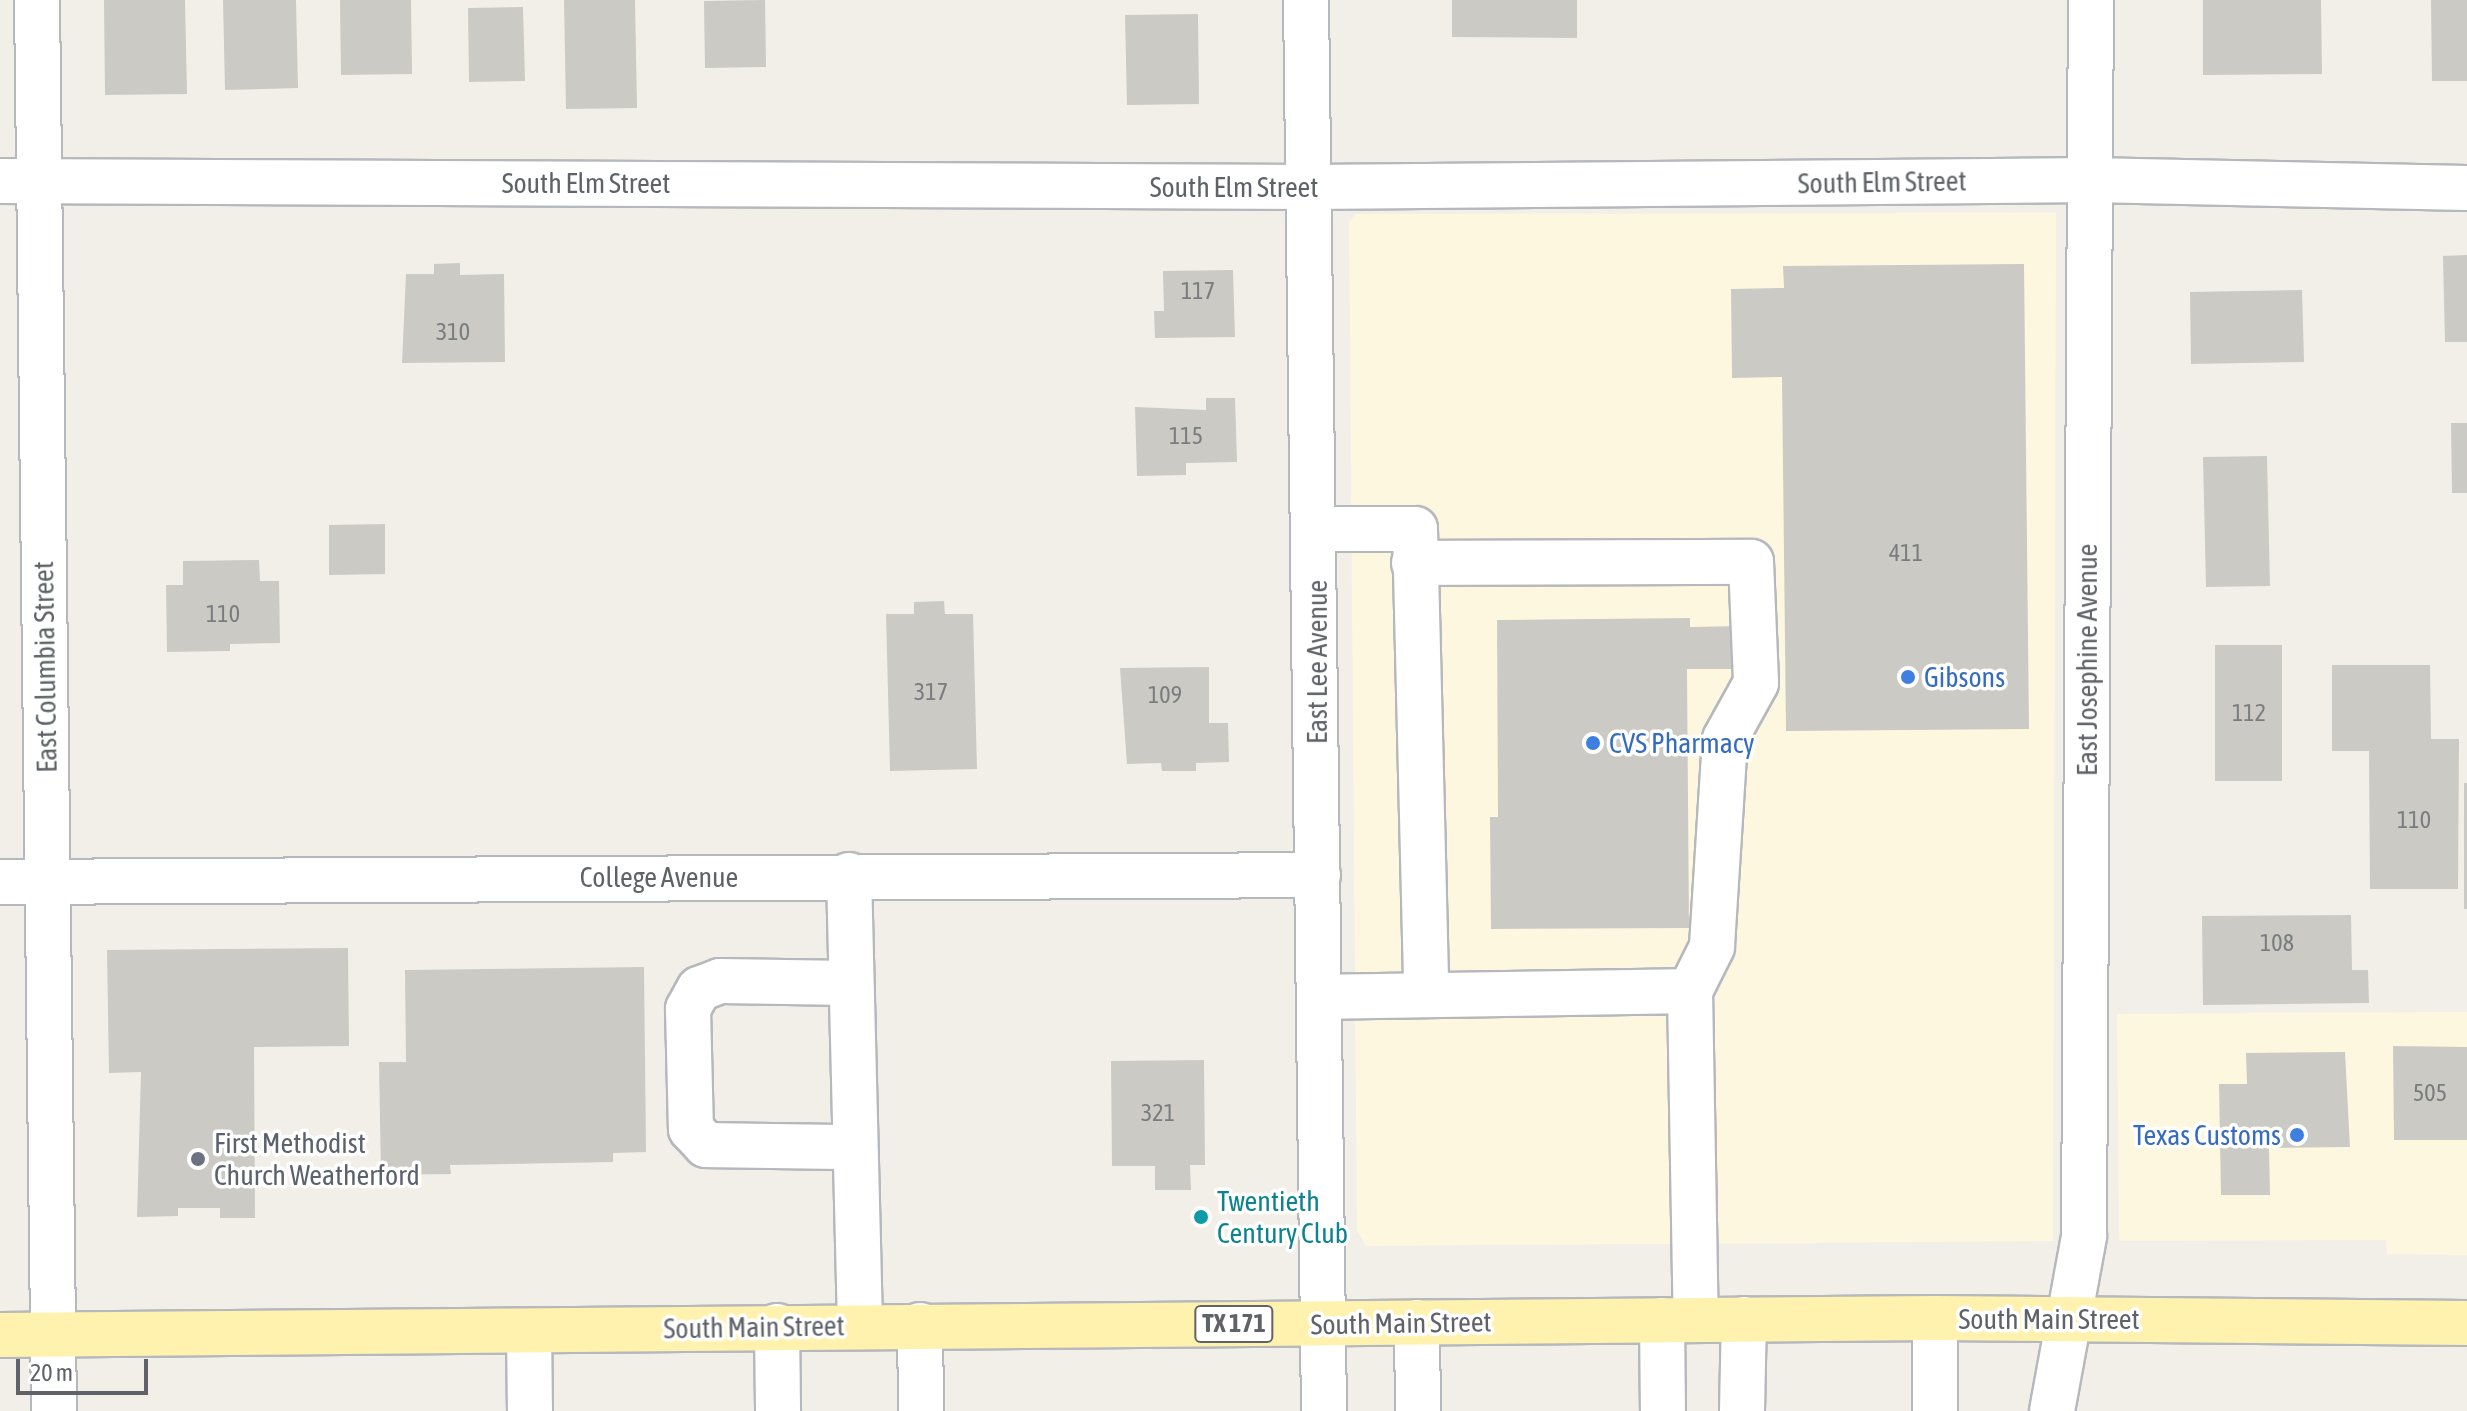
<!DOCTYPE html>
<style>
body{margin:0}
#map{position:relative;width:2467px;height:1411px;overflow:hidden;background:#f1efe8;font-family:"Asap Condensed",sans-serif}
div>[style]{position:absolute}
.commercial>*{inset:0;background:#fef7e0}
.building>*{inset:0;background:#cccac5}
.roads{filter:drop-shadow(2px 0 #b5b8bc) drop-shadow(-2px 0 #b5b8bc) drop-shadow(0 2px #b5b8bc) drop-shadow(0 -2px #b5b8bc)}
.minor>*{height:44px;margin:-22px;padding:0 22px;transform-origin:22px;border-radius:22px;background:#fff}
.major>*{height:44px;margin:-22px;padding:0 22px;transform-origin:22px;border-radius:22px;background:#fff2af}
.dots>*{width:22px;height:22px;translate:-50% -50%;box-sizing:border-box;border:4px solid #fff;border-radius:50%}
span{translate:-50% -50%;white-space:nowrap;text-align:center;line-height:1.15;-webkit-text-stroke:7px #fff;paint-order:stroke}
.number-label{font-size:24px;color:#7a7d7f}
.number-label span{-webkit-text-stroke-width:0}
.shield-label span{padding:2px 6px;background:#fff;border:2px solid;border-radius:6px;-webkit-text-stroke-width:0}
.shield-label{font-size:26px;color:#5f6368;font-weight:700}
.street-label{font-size:28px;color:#5f6368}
.shop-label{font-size:28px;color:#366cbe}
.left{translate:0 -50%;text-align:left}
.right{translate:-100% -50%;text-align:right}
.worship-label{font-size:28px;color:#5b616d}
.culture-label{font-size:28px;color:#0d838f}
.scale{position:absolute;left:16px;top:1359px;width:132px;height:36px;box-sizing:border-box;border:4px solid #5f6368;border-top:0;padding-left:10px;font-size:24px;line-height:28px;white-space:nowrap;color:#5f6368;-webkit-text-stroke:6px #fff;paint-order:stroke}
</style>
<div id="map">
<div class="commercial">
<div style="clip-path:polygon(2056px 213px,2053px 1241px,1366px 1246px,1357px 1231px,1349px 221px,1356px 214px)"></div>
<div style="clip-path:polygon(2467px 1012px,2467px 1255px,2387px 1254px,2386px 1240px,2119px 1241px,2117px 1014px)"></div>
</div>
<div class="building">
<div style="clip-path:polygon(104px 0,185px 0,187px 94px,105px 95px)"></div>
<div style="clip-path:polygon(223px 0,296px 0,298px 88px,225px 90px)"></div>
<div style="clip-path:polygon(340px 0,411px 0,412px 74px,341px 75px)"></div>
<div style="clip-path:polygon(564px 0,635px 0,637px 108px,566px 109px)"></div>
<div style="clip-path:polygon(765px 0,766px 67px,705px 68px,704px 1px)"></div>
<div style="clip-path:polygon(1452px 0,1577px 0,1577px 38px,1452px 37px)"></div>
<div style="clip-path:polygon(2203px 0,2321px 0,2322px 74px,2203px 75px)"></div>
<div style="clip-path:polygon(2431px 0,2467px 0,2467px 81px,2432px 81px)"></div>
<div style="clip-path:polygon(523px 7px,525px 81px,469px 82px,468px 8px)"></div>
<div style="clip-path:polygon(1198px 14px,1199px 104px,1127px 105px,1125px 15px)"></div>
<div style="clip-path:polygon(2467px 255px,2467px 342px,2445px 342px,2443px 256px)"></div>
<div style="clip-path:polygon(460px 263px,460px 275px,504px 274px,505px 362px,402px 363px,406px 274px,434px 274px,434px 264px)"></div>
<div style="clip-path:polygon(2024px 264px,2029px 729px,1786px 731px,1782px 377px,1732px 378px,1731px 289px,1784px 288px,1783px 266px)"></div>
<div style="clip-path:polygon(1233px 270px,1235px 337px,1155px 338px,1154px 311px,1164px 311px,1163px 271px)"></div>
<div style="clip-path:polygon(2302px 290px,2304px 362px,2191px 364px,2190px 292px)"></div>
<div style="clip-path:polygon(1206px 398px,1235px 398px,1237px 462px,1186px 463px,1186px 475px,1137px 476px,1135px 407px,1206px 410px)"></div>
<div style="clip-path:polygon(2451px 423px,2467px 423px,2467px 493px,2452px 493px)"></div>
<div style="clip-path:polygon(2267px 456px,2270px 586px,2206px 587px,2203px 457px)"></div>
<div style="clip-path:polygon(385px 524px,385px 574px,329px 575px,329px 525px)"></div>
<div style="clip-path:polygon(259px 560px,260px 581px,279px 581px,280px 643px,230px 644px,230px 651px,167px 652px,166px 585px,183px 585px,183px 561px)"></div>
<div style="clip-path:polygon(944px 601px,945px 614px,973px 614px,977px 769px,890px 771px,886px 614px,914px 614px,914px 602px)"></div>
<div style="clip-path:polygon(1690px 618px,1690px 627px,1743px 626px,1744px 669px,1687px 669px,1689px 928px,1491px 929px,1490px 817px,1498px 817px,1497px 620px)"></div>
<div style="clip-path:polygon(2215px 645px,2282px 645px,2282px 781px,2215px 781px)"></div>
<div style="clip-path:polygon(2332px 665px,2430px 665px,2431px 739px,2459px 739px,2458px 889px,2370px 889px,2369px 751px,2332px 751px)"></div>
<div style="clip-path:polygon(1209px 667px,1209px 723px,1228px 723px,1229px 762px,1196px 763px,1196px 771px,1162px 771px,1161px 763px,1127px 764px,1120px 668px)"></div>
<div style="clip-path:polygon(2464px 783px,2467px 783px,2467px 909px,2464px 909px)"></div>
<div style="clip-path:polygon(2351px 915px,2352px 970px,2368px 970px,2369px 1003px,2203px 1005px,2202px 916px)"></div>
<div style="clip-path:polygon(348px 948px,349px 1046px,254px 1047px,255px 1218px,220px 1218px,220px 1208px,178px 1208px,178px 1216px,137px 1217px,141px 1072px,109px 1073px,107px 950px)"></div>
<div style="clip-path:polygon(644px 967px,646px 1152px,613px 1153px,613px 1162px,450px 1165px,451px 1174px,381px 1175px,379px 1062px,406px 1062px,405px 970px)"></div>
<div style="clip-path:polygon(2393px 1046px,2467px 1047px,2467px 1140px,2394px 1140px)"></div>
<div style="clip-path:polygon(2345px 1052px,2350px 1147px,2269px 1148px,2270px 1195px,2221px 1195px,2219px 1084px,2247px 1084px,2246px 1053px)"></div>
<div style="clip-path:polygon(1204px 1060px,1205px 1165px,1190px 1165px,1191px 1190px,1155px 1190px,1155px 1166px,1112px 1166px,1111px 1061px)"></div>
</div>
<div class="roads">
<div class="minor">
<div style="left:37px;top:0;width:1411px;rotate:89.31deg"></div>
<div style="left:1306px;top:0;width:1411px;rotate:89.27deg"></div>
<div style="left:0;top:181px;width:1310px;rotate:0.26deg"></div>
<div style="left:1310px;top:187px;width:780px;rotate:-0.51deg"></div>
<div style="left:2090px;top:180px;width:377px;rotate:1.2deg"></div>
<div style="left:1316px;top:529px;width:99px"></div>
<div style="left:1415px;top:529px;width:466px;rotate:88.6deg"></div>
<div style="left:1414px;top:563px;width:337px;rotate:-0.2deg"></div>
<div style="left:1751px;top:562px;width:121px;rotate:87.6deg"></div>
<div style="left:1756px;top:683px;width:64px;rotate:119deg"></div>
<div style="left:1725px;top:739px;width:208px;rotate:93.6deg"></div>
<div style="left:1712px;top:947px;width:49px;rotate:116.6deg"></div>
<div style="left:849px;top:875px;width:450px;rotate:88.6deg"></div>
<div style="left:0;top:882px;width:1318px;rotate:-0.3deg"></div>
<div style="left:851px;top:983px;width:131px;rotate:-179.1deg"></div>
<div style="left:720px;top:981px;width:22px;rotate:159deg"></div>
<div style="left:699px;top:989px;width:23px;rotate:119deg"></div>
<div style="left:688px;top:1009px;width:120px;rotate:88.6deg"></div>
<div style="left:691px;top:1129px;width:22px;rotate:47deg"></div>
<div style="left:706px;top:1145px;width:149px;rotate:0.8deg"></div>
<div style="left:1320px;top:997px;width:370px;rotate:-0.9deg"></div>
<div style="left:1690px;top:991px;width:329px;rotate:89deg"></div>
<div style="left:1662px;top:1320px;width:91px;rotate:89.4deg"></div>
<div style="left:1417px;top:1322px;width:89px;rotate:89.4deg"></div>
<div style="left:920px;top:1325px;width:86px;rotate:89.3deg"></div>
<div style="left:777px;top:1326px;width:85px;rotate:89.3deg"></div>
<div style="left:529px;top:1331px;width:80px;rotate:89.3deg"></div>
<div style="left:1742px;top:1411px;width:92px;rotate:-88.8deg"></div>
<div style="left:1935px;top:1411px;width:93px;rotate:-90deg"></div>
<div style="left:2052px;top:1411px;width:178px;rotate:-79.6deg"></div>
<div style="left:2084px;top:1236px;width:1236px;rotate:-89.68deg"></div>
</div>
<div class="major">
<div style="left:0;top:1335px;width:1935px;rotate:-0.5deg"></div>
<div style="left:1935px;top:1318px;width:532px;rotate:0.54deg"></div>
</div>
</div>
<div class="dots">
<div style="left:1908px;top:677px;background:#3f7fe0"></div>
<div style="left:1593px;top:743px;background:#3f7fe0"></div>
<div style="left:2297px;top:1135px;background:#3f7fe0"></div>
<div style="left:198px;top:1159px;background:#6b7280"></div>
<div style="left:1201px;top:1217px;background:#0f9aa8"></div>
</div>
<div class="number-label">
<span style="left:1198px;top:291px">117</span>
<span style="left:453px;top:332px">310</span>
<span style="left:1186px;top:436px">115</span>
<span style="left:1906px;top:553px">411</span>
<span style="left:223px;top:614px">110</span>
<span style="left:931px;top:692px">317</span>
<span style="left:1165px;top:695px">109</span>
<span style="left:2249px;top:713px">112</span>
<span style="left:2414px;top:820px">110</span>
<span style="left:2277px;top:943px">108</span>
<span style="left:2430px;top:1093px">505</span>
<span style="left:1158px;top:1113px">321</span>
</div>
<div class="shield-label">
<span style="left:1234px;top:1324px">TX 171</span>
</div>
<div class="street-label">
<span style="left:1882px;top:182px;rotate:-1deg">South Elm Street</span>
<span style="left:586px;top:183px">South Elm Street</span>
<span style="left:1234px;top:187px">South Elm Street</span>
<span style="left:2087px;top:660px;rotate:-90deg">East Josephine Avenue</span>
<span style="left:1317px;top:662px;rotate:-90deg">East Lee Avenue</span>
<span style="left:45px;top:667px;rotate:-91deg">East Columbia Street</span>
<span style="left:659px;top:877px">College Avenue</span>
<span style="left:2049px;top:1319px">South Main Street</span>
<span style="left:1401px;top:1323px;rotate:-1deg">South Main Street</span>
<span style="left:754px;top:1327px;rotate:-1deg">South Main Street</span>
</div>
<div class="shop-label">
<span class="left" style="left:1924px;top:677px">Gibsons</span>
<span class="left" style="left:1609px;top:743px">CVS Pharmacy</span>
<span class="right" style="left:2281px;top:1135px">Texas Customs</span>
</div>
<div class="worship-label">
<span class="left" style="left:214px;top:1159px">First Methodist<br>Church Weatherford</span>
</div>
<div class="culture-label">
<span class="left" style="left:1217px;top:1217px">Twentieth<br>Century Club</span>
</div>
<div class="scale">20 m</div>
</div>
